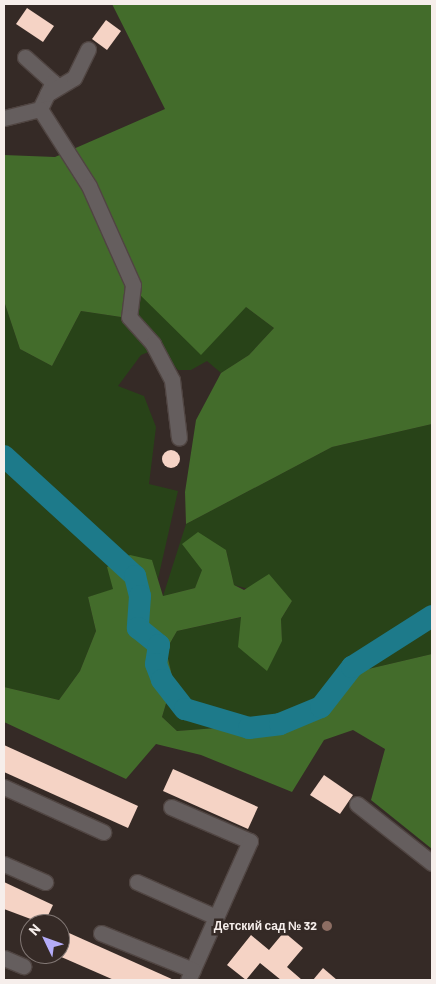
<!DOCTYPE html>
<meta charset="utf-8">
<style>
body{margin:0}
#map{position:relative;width:436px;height:984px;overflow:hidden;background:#352a26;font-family:Barlow,sans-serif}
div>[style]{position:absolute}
.green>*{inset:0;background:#284318}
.forest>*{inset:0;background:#436c2b}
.river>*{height:22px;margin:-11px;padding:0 11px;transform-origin:11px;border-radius:11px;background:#1d7a8a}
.building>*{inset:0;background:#f5d3c5}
.round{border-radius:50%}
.roads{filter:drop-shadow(1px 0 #504542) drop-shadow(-1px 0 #504542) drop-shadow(0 1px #504542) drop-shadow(0 -1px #504542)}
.minor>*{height:15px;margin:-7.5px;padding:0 7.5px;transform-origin:7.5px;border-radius:7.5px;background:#655e5e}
.dots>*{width:14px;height:14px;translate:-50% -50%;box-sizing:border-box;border:2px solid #352a26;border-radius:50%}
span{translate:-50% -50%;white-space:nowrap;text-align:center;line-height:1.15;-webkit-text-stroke:5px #352a26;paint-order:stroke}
.poi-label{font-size:12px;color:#f6eeeb;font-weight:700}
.right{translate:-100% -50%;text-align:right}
.frame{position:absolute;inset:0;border:5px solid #f6eeeb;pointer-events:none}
.north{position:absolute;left:20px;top:914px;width:50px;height:50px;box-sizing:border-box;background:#352a26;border:1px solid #827875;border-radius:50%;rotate:312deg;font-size:14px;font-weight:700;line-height:20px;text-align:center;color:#f6eeeb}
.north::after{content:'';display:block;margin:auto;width:18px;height:22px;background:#b4acf9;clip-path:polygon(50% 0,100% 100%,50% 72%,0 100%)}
</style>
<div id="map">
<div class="green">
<div style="clip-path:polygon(132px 287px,246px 307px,274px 328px,249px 355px,221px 373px,207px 361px,191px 370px,178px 370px,132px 316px)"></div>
<div style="clip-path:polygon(4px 301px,20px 349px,52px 366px,81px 311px,121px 317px,140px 330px,151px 351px,141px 355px,118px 386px,144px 396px,156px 427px,149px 484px,178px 491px,158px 579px,152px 561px,113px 590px,88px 597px,96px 631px,80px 671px,59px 700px,4px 687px)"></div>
<div style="clip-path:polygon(432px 424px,432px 654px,364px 670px,339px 695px,271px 724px,177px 731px,162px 717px,173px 680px,166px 650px,177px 631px,242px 617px,282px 642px,281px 619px,292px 601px,234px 585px,226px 550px,202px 571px,195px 588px,163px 596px,186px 524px,332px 447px)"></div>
</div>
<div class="forest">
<div style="clip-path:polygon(112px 4px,432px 4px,432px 424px,332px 447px,186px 524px,185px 492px,196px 420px,221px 373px,249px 355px,274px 328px,246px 307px,201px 355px,132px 287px,121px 317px,81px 311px,52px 366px,20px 349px,4px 301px,4px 155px,55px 157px,165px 109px)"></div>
<div style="clip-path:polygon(198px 532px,226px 550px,234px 585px,244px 590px,269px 574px,292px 601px,281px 619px,282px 641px,267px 671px,238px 647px,241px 617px,177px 631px,166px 650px,173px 680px,162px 717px,177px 731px,271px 724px,339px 695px,364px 670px,432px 654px,432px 849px,371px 800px,385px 749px,353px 730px,324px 740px,292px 792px,201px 755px,156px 744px,126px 779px,4px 722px,4px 687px,59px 700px,80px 671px,96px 631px,88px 597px,113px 589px,107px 567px,130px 555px,152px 560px,163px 596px,195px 588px,202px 570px,182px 544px)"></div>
</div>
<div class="river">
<div style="left:4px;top:456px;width:178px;rotate:42.5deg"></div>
<div style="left:135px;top:576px;width:21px;rotate:76deg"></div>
<div style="left:140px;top:596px;width:32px;rotate:94deg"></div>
<div style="left:138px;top:628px;width:27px;rotate:39deg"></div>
<div style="left:159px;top:645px;width:19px;rotate:99deg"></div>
<div style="left:156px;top:664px;width:17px;rotate:69deg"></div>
<div style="left:162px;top:680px;width:37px;rotate:52deg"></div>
<div style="left:185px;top:709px;width:67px;rotate:16.5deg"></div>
<div style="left:249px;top:728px;width:31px;rotate:-7deg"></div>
<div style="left:280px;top:724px;width:44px;rotate:-22.5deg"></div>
<div style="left:321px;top:707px;width:51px;rotate:-52.2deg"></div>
<div style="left:352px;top:667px;width:95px;rotate:-32.5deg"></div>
</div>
<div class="building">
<div style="clip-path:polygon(27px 8px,54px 26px,43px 42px,16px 24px)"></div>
<div style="clip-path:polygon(106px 20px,121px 31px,107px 50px,92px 39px)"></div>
<div class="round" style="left:162px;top:450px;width:18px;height:18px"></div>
<div style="clip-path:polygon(4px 745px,138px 806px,128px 828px,4px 772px)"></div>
<div style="clip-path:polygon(173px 769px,258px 807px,248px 829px,163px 791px)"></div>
<div style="clip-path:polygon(324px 775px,353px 795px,340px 814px,310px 795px)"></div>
<div style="clip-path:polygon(4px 882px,53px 905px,44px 924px,4px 909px)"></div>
<div style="clip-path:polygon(284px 932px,303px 948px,287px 967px,302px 980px,281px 980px,260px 963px,246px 980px,227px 965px,251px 935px,269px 950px)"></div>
<div style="clip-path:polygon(69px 933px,174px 980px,114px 980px,59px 956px)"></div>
<div style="clip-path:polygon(323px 968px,337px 980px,313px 980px)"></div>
</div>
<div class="roads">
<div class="minor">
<div style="left:25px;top:57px;width:38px;rotate:42deg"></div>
<div style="left:53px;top:82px;width:30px;rotate:116deg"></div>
<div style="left:47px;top:94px;width:31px;rotate:-31deg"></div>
<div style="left:74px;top:78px;width:32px;rotate:-64deg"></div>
<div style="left:4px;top:118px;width:37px;rotate:-14deg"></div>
<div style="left:40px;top:109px;width:91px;rotate:57.5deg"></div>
<div style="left:89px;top:186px;width:108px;rotate:66deg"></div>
<div style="left:133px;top:285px;width:32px;rotate:97deg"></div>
<div style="left:129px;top:317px;width:36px;rotate:48deg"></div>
<div style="left:153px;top:344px;width:41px;rotate:62.2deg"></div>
<div style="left:172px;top:380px;width:58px;rotate:83.1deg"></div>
<div style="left:4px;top:787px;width:109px;rotate:24.4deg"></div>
<div style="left:357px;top:804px;width:95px;rotate:38.2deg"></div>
<div style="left:171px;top:807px;width:86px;rotate:23.3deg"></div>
<div style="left:250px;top:841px;width:152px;rotate:114deg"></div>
<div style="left:4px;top:864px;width:45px;rotate:23.7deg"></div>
<div style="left:137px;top:882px;width:86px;rotate:23.9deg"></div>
<div style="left:101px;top:933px;width:99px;rotate:21.9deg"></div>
<div style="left:4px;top:958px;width:21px;rotate:23deg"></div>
</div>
</div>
<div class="dots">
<div style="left:327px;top:926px;background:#8d6e63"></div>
</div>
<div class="poi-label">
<span class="right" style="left:317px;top:926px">Детский сад № 32</span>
</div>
<div class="frame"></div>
<div class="north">N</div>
</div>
